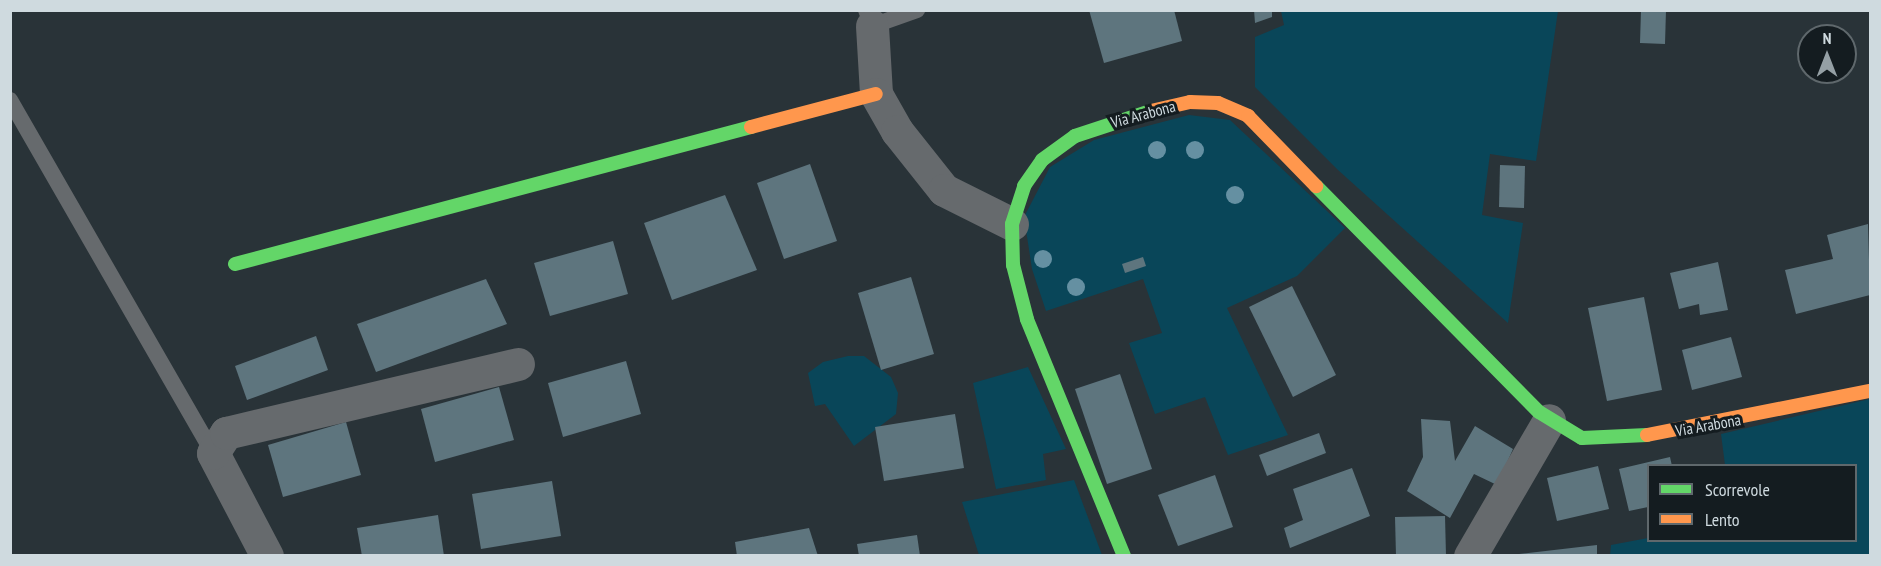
<!DOCTYPE html>
<style>
body{margin:0}
#map{position:relative;width:1881px;height:566px;overflow:hidden;background:#293338;font-family:"PT Sans Narrow",sans-serif}
div>[style]{position:absolute}
.green>*{inset:0;background:#094659}
.building>*{inset:0;background:#5e757e}
.lane>*{height:16px;margin:-8px;padding:0 8px;transform-origin:8px;border-radius:8px;background:#666a6d}
.street>*{height:33px;margin:-16.5px;padding:0 16.5px;transform-origin:16.5px;border-radius:16.5px;background:#666a6d}
.fast>*{height:14px;margin:-7px;padding:0 7px;transform-origin:7px;border-radius:7px;background:#63d668}
.slow>*{height:14px;margin:-7px;padding:0 7px;transform-origin:7px;border-radius:7px;background:#ff974d}
.trees>*{width:18px;height:18px;margin:-9px;border-radius:50%;background:#6590a2}
span{translate:-50% -50%;white-space:nowrap;text-align:center;line-height:1.15;-webkit-text-stroke:6px #141c20;paint-order:stroke}
.street-label{font-size:16px;color:#cfdadf}
.frame{position:absolute;inset:0;border:12px solid #cfdadf;pointer-events:none}
.legend{position:absolute;left:1647px;top:464px;width:210px;height:78px;box-sizing:border-box;background:#141c20;border:2px solid #5f686c;margin:0;padding:8px 10px;list-style:none;font-size:18px;color:#cfdadf}
.legend li{display:flex;align-items:center;gap:12px;height:30px}
.legend b{width:30px;border:2px solid #5f686c}
.north{position:absolute;left:1797px;top:24px;width:60px;height:60px;box-sizing:border-box;background:#141c20;border:2px solid #5f686c;border-radius:50%;rotate:0deg;font-size:16px;font-weight:700;line-height:24px;text-align:center;color:#cfdadf}
.north::after{content:'';display:block;margin:auto;width:21px;height:27px;background:#95a0a5;clip-path:polygon(50% 0,100% 100%,50% 72%,0 100%)}
</style>
<div id="map">
<div class="green">
<div style="clip-path:polygon(1281px 11px,1558px 11px,1536px 161px,1490px 154px,1482px 215px,1523px 223px,1508px 323px,1338px 170px,1255px 87px,1255px 37px,1284px 25px)"></div>
<div style="clip-path:polygon(1189px 115px,1230px 120px,1345px 228px,1297px 276px,1227px 308px,1288px 435px,1228px 455px,1205px 397px,1155px 414px,1129px 343px,1162px 333px,1143px 279px,1046px 311px,1032px 269px,1024px 217px,1050px 167px,1094px 140px)"></div>
<div style="clip-path:polygon(848px 356px,864px 356px,891px 377px,898px 393px,896px 414px,854px 446px,825px 404px,815px 406px,808px 373px,823px 362px)"></div>
<div style="clip-path:polygon(1028px 367px,1066px 449px,1043px 454px,1046px 480px,996px 489px,973px 383px)"></div>
<div style="clip-path:polygon(1870px 399px,1870px 555px,1610px 556px,1611px 545px,1648px 538px,1856px 540px,1856px 466px,1725px 465px,1721px 434px)"></div>
<div style="clip-path:polygon(1074px 480px,1102px 555px,979px 555px,962px 502px)"></div>
</div>
<div class="building">
<div style="clip-path:polygon(1089px 10px,1174px 10px,1182px 41px,1104px 63px)"></div>
<div style="clip-path:polygon(1254px 10px,1272px 10px,1272px 17px,1255px 23px)"></div>
<div style="clip-path:polygon(1641px 10px,1666px 10px,1665px 44px,1640px 43px)"></div>
<div style="clip-path:polygon(810px 164px,837px 241px,784px 259px,757px 183px)"></div>
<div style="clip-path:polygon(1500px 165px,1525px 166px,1524px 208px,1499px 207px)"></div>
<div style="clip-path:polygon(725px 195px,757px 270px,672px 300px,644px 223px)"></div>
<div style="clip-path:polygon(1868px 224px,1870px 295px,1796px 314px,1785px 270px,1833px 259px,1827px 235px)"></div>
<div style="clip-path:polygon(613px 241px,628px 294px,550px 316px,534px 263px)"></div>
<div style="clip-path:polygon(1143px 257px,1146px 266px,1125px 273px,1122px 264px)"></div>
<div style="clip-path:polygon(1718px 262px,1728px 310px,1700px 315px,1699px 304px,1679px 309px,1670px 273px)"></div>
<div style="clip-path:polygon(911px 277px,934px 354px,881px 370px,858px 293px)"></div>
<div style="clip-path:polygon(486px 279px,507px 324px,376px 372px,357px 324px)"></div>
<div style="clip-path:polygon(1292px 286px,1336px 375px,1293px 397px,1249px 307px)"></div>
<div style="clip-path:polygon(1644px 297px,1662px 390px,1607px 401px,1588px 308px)"></div>
<div style="clip-path:polygon(316px 336px,328px 370px,247px 400px,235px 366px)"></div>
<div style="clip-path:polygon(1731px 337px,1742px 377px,1692px 390px,1682px 350px)"></div>
<div style="clip-path:polygon(626px 361px,641px 414px,563px 437px,548px 383px)"></div>
<div style="clip-path:polygon(1120px 374px,1152px 469px,1107px 484px,1075px 389px)"></div>
<div style="clip-path:polygon(499px 387px,514px 440px,435px 462px,421px 409px)"></div>
<div style="clip-path:polygon(955px 414px,964px 468px,884px 481px,875px 427px)"></div>
<div style="clip-path:polygon(1421px 419px,1450px 421px,1455px 461px,1475px 426px,1513px 449px,1497px 485px,1474px 474px,1450px 518px,1407px 491px,1423px 457px)"></div>
<div style="clip-path:polygon(346px 422px,361px 475px,283px 497px,268px 445px)"></div>
<div style="clip-path:polygon(1319px 433px,1326px 453px,1267px 476px,1259px 455px)"></div>
<div style="clip-path:polygon(1670px 457px,1672px 466px,1648px 466px,1648px 507px,1629px 511px,1619px 469px)"></div>
<div style="clip-path:polygon(1598px 466px,1609px 509px,1557px 521px,1547px 478px)"></div>
<div style="clip-path:polygon(1352px 468px,1370px 516px,1290px 548px,1284px 528px,1303px 520px,1293px 489px)"></div>
<div style="clip-path:polygon(1215px 475px,1233px 527px,1178px 546px,1158px 495px)"></div>
<div style="clip-path:polygon(552px 481px,561px 536px,481px 549px,472px 494px)"></div>
<div style="clip-path:polygon(438px 515px,444px 556px,362px 556px,357px 528px)"></div>
<div style="clip-path:polygon(1445px 516px,1446px 556px,1396px 556px,1395px 517px)"></div>
<div style="clip-path:polygon(809px 528px,818px 556px,737px 556px,735px 542px)"></div>
<div style="clip-path:polygon(917px 535px,920px 556px,859px 556px,857px 544px)"></div>
<div style="clip-path:polygon(1597px 545px,1597px 556px,1519px 556px,1519px 554px)"></div>
</div>
<div class="lane">
<div style="left:866px;top:10px;width:17px;rotate:69deg"></div>
<div style="left:872px;top:26px;width:48px;rotate:-19.6deg"></div>
<div style="left:10px;top:100px;width:407px;rotate:60.1deg"></div>
</div>
<div class="street">
<div style="left:872px;top:26px;width:68px;rotate:86.6deg"></div>
<div style="left:876px;top:94px;width:43px;rotate:60.4deg"></div>
<div style="left:897px;top:131px;width:75px;rotate:51.5deg"></div>
<div style="left:944px;top:190px;width:76px;rotate:26.6deg"></div>
<div style="left:267px;top:556px;width:116px;rotate:-117.7deg"></div>
<div style="left:213px;top:453px;width:24px;rotate:-57deg"></div>
<div style="left:226px;top:433px;width:300px;rotate:-13.3deg"></div>
<div style="left:1470px;top:556px;width:157px;rotate:-59.8deg"></div>
</div>
<div class="fast">
<div style="left:1316px;top:186px;width:317px;rotate:45.4deg"></div>
<div style="left:1539px;top:412px;width:50px;rotate:31.2deg"></div>
<div style="left:1582px;top:438px;width:65px;rotate:-2.6deg"></div>
<div style="left:235px;top:264px;width:534px;rotate:-14.87deg"></div>
<div style="left:1124px;top:556px;width:256px;rotate:-112.3deg"></div>
<div style="left:1027px;top:319px;width:56px;rotate:-104.5deg"></div>
<div style="left:1013px;top:265px;width:41px;rotate:-91.4deg"></div>
<div style="left:1012px;top:224px;width:40px;rotate:-72deg"></div>
<div style="left:1024px;top:186px;width:32px;rotate:-55deg"></div>
<div style="left:1042px;top:160px;width:41px;rotate:-36deg"></div>
<div style="left:1075px;top:136px;width:80px;rotate:-18.2deg"></div>
</div>
<div class="slow">
<div style="left:1151px;top:111px;width:40px;rotate:-13deg"></div>
<div style="left:1190px;top:102px;width:28px;rotate:2deg"></div>
<div style="left:1218px;top:103px;width:33px;rotate:23deg"></div>
<div style="left:1248px;top:116px;width:98px;rotate:45.8deg"></div>
<div style="left:751px;top:127px;width:129px;rotate:-14.8deg"></div>
<div style="left:1647px;top:435px;width:227px;rotate:-11.2deg"></div>
</div>
<div class="trees">
<div style="left:1157px;top:150px"></div>
<div style="left:1195px;top:150px"></div>
<div style="left:1235px;top:195px"></div>
<div style="left:1043px;top:259px"></div>
<div style="left:1076px;top:287px"></div>
</div>
<div class="street-label">
<span style="left:1143px;top:114px;rotate:-15deg">Via Arabona</span>
<span style="left:1708px;top:425px;rotate:-10deg">Via Arabona</span>
</div>
<div class="frame"></div>
<ul class="legend">
<li><b style="height:8px;background:#63d668"></b>Scorrevole</li>
<li><b style="height:8px;background:#ff974d"></b>Lento</li>
</ul>
<div class="north">N</div>
</div>
